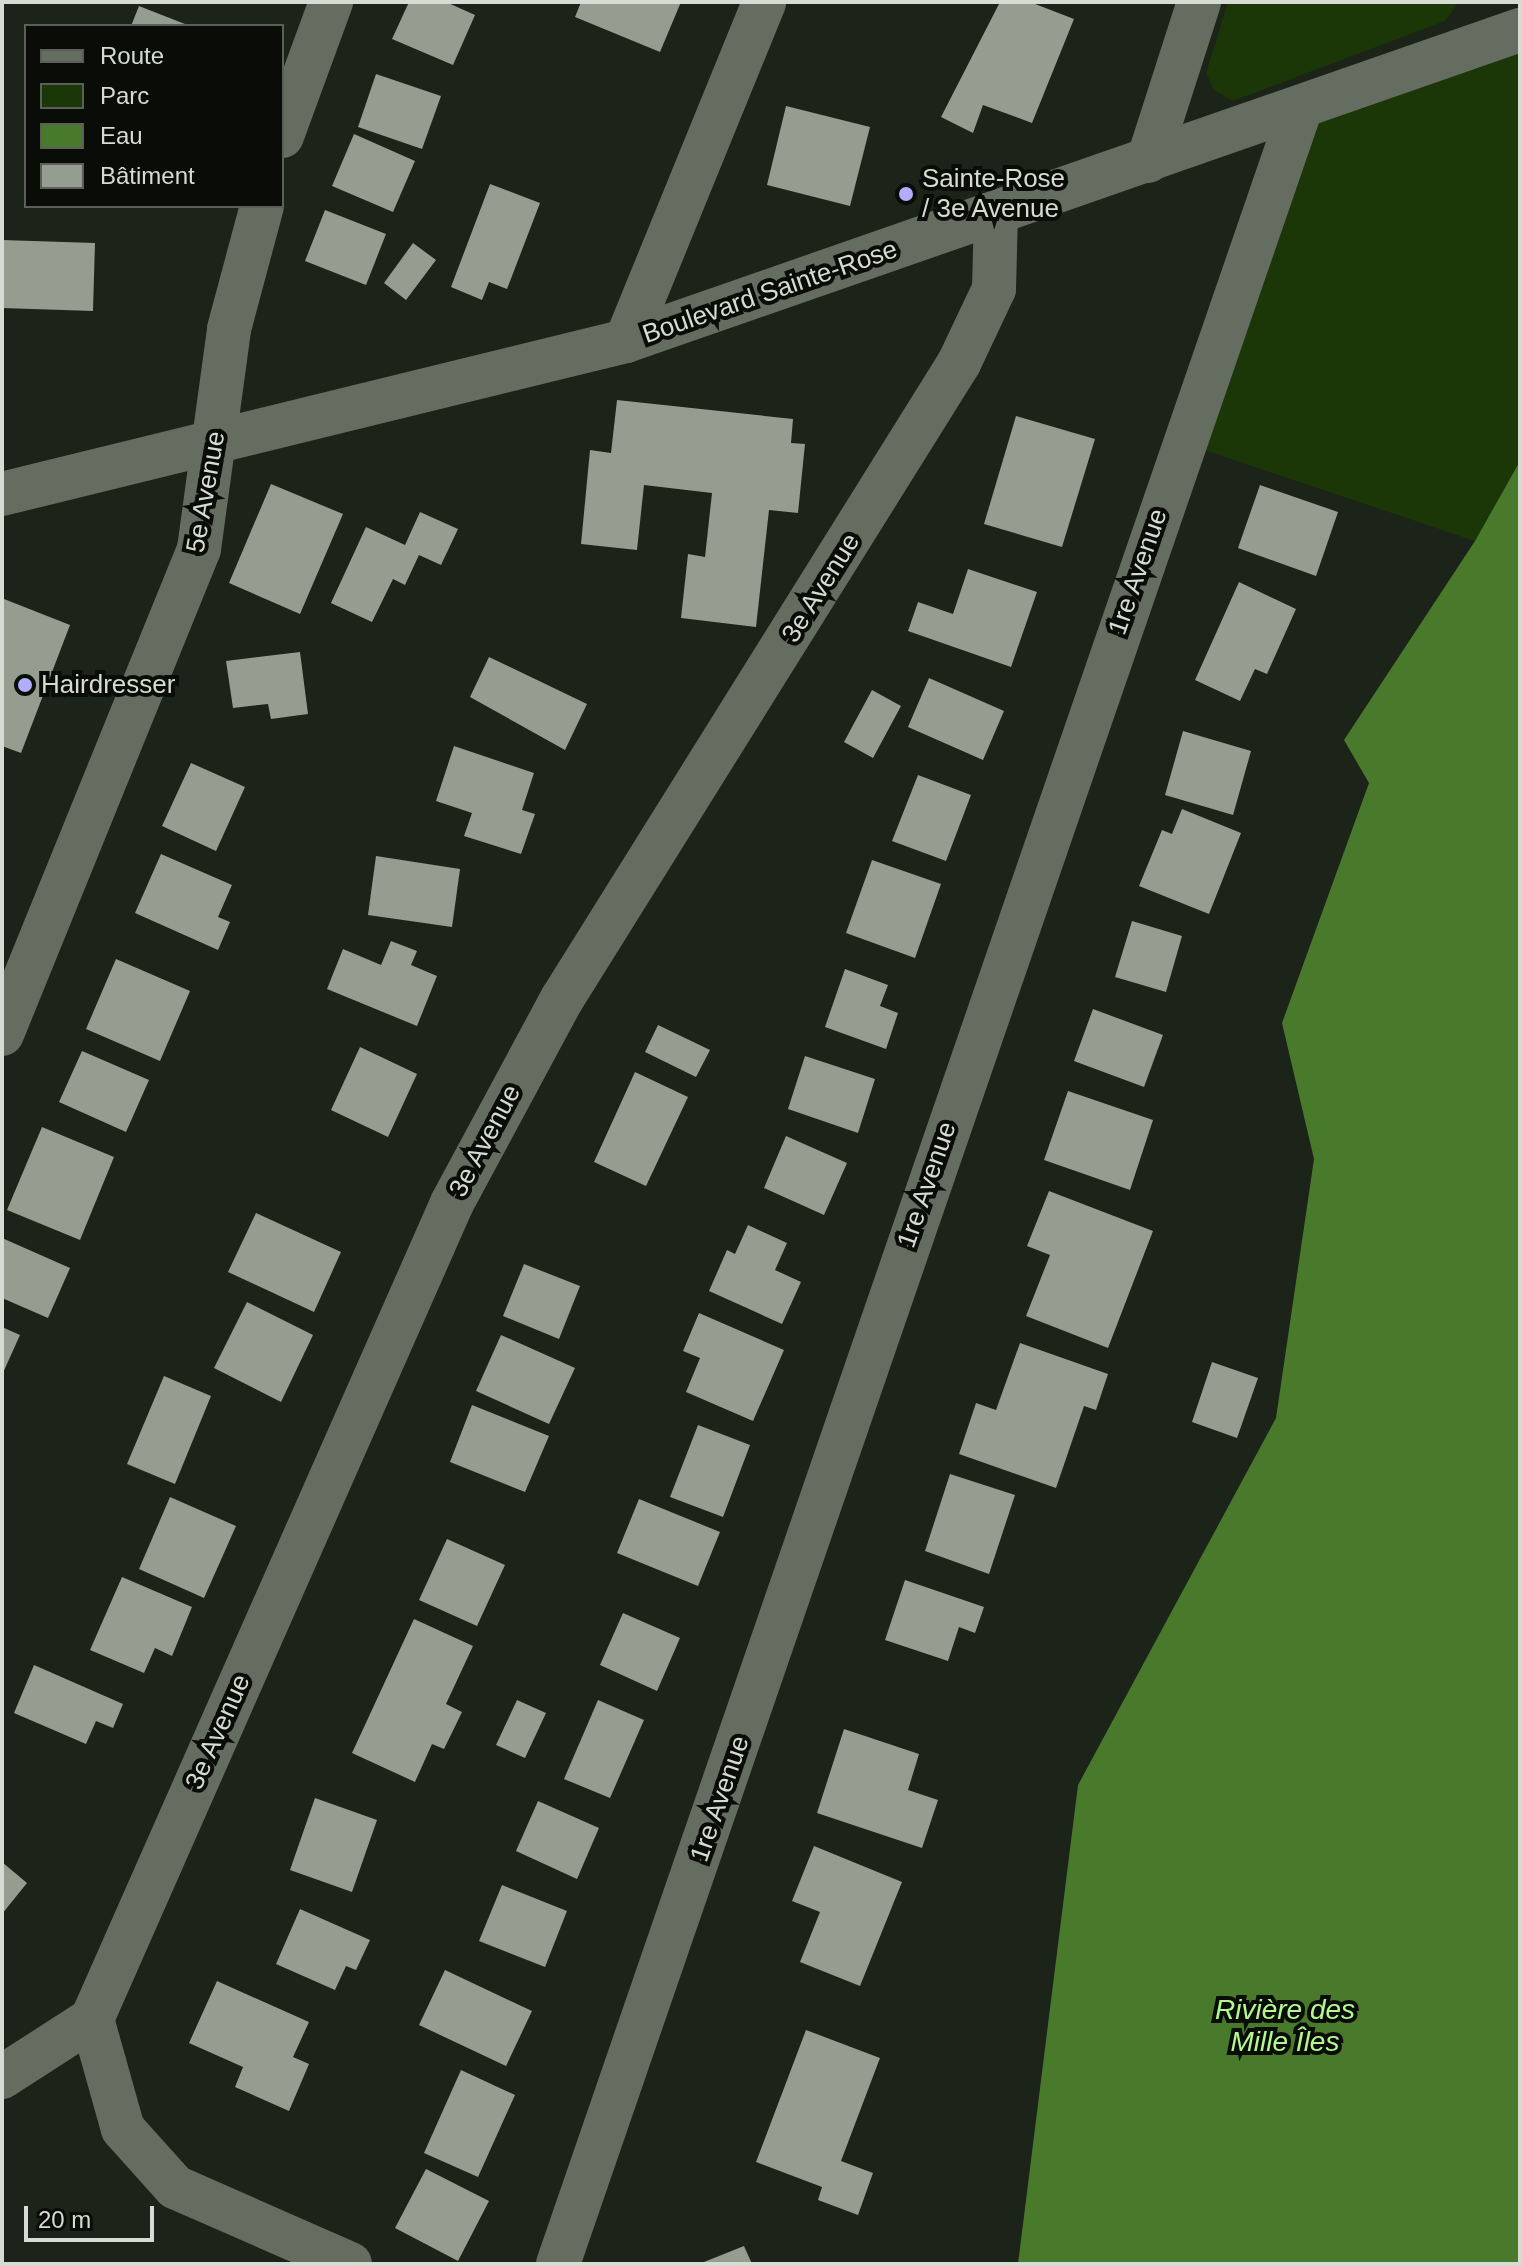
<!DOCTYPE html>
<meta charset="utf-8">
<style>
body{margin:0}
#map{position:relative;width:1522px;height:2266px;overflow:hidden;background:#1c2319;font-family:Helvetica,sans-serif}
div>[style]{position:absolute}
.green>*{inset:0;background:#1b3708}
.water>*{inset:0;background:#49792a}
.building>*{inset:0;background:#949d90}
.minor>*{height:44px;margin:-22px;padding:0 22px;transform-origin:22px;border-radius:22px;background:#656d61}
.dots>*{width:22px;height:22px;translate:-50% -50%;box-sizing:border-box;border:4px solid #090c07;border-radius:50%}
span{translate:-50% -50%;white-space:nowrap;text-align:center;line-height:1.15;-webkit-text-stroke:8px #090c07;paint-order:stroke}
.poi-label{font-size:26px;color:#d6dbd4}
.left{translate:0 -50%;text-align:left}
.street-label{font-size:26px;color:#d6dbd4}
.water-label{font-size:28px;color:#b4f990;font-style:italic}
.frame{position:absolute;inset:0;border:4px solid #d6dbd4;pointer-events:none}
.legend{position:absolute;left:24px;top:24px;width:260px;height:184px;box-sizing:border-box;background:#090c07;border:2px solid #5b5f59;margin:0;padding:10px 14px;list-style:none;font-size:24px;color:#d6dbd4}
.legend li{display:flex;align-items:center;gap:16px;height:40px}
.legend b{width:40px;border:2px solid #5b5f59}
.scale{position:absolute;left:24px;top:2206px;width:130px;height:36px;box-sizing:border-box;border:4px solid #d6dbd4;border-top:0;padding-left:10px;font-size:24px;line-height:28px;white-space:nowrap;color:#d6dbd4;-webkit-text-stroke:6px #090c07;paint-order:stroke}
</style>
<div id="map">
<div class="green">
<div style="clip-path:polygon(1228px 2px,1459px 2px,1445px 21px,1233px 101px,1214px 90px,1206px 73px)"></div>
<div style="clip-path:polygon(1520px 34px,1520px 461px,1475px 541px,1184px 443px,1301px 107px)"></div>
</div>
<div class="water">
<div style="clip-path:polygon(1520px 461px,1520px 2264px,1018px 2264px,1078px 1785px,1276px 1418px,1314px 1159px,1282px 1023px,1369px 783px,1344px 740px,1475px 541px)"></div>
</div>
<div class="building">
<div style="clip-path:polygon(409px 2px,446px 2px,475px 15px,453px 65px,392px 39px)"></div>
<div style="clip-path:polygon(581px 2px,681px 2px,660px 52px,575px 17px)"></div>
<div style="clip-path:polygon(1000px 2px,1030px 2px,1074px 19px,1032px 123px,983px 105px,973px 133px,941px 117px)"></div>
<div style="clip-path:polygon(139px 6px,190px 26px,131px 26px)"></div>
<div style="clip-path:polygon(376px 74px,441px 96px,422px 149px,358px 127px)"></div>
<div style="clip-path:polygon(786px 106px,870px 127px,850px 206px,767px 185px)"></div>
<div style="clip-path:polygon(354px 134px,415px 161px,393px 212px,332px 186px)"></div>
<div style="clip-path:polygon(490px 184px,540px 203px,507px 289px,489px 282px,482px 300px,451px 287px)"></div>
<div style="clip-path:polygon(325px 210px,386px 234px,366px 285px,305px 261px)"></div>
<div style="clip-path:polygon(2px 240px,95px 243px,93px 311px,2px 308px)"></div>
<div style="clip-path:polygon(413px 243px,436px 260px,406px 300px,384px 283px)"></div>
<div style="clip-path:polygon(617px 400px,793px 419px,791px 443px,805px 444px,798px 513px,769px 510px,756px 627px,681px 618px,688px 554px,705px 557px,712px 493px,644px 485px,637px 550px,581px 544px,590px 450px,611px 453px)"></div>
<div style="clip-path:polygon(1016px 416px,1095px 439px,1062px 547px,984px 524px)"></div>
<div style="clip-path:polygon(271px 484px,343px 514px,300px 614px,229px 583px)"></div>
<div style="clip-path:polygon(1260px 485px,1338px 512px,1316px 576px,1238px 548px)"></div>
<div style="clip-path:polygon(420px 512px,458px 529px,441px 565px,419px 555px,405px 585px,393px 579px,372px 622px,331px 603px,366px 527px,405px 545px)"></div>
<div style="clip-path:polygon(968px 569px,1037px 592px,1011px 667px,908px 631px,918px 602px,953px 614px)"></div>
<div style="clip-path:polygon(1239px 582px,1296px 609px,1267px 674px,1255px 669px,1240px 701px,1195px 680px)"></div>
<div style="clip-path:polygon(4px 599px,70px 625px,21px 753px,2px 746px)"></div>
<div style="clip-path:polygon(300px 652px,308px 714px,271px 719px,268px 704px,233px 708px,226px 661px)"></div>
<div style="clip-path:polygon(489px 657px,587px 704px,565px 750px,470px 697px)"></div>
<div style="clip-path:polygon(929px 678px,1004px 711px,983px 760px,908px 727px)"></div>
<div style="clip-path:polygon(872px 690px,901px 706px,873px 758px,844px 742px)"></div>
<div style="clip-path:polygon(1183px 731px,1251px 751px,1233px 815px,1165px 795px)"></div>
<div style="clip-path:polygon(454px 746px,534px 773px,522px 810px,535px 814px,521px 854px,464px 836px,472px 813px,436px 801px)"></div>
<div style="clip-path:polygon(191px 763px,245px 787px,216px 851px,162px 826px)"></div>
<div style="clip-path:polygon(918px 775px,971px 795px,946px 861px,892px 841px)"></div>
<div style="clip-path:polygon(1182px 809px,1241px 833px,1209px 914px,1139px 886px,1162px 830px,1172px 834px)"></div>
<div style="clip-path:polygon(161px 854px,232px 885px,218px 917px,230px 922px,218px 950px,135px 913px)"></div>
<div style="clip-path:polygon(376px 856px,460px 869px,452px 927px,368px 915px)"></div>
<div style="clip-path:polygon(872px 860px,941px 884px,915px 958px,846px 933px)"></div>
<div style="clip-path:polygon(1132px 921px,1182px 936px,1166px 992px,1115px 977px)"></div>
<div style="clip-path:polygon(391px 941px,417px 951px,411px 965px,437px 976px,417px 1026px,327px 989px,343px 949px,381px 965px)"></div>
<div style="clip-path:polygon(116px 959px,190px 991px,160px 1061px,86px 1029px)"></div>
<div style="clip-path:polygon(845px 969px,888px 985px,880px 1006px,898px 1013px,886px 1049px,825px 1027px)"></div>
<div style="clip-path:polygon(1093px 1009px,1163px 1035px,1144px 1087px,1074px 1061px)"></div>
<div style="clip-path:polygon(658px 1025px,710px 1050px,696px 1077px,645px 1052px)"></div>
<div style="clip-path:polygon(360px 1047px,417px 1074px,388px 1137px,331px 1110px)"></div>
<div style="clip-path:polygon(82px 1051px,149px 1080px,126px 1132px,59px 1102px)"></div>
<div style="clip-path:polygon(805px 1056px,875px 1079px,858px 1133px,788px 1109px)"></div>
<div style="clip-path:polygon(635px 1072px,688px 1097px,646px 1186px,594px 1162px)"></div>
<div style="clip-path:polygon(1068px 1091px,1153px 1120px,1130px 1190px,1044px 1160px)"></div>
<div style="clip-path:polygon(42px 1127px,114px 1157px,80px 1240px,7px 1210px)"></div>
<div style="clip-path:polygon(786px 1136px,847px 1163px,824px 1215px,764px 1188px)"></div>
<div style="clip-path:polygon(1049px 1191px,1153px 1231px,1108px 1348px,1026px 1316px,1050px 1255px,1027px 1246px)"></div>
<div style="clip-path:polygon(256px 1213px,341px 1252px,314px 1312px,228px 1272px)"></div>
<div style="clip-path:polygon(748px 1225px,787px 1243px,775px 1270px,801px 1282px,782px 1324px,709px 1291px,727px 1250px,735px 1254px)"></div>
<div style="clip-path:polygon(2px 1238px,70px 1268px,48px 1318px,2px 1298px)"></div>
<div style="clip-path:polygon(524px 1264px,580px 1286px,559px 1339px,503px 1316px)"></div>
<div style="clip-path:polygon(247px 1302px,313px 1335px,281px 1402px,214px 1368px)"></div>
<div style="clip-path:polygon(699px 1313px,784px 1350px,753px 1421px,686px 1392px,700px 1358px,683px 1351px)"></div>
<div style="clip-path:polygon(2px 1327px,20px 1335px,2px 1375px)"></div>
<div style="clip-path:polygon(501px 1335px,575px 1368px,549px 1424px,476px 1391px)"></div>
<div style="clip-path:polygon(1020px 1343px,1108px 1374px,1096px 1410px,1084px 1406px,1056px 1488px,959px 1454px,976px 1403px,996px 1410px)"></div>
<div style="clip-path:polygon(1212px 1362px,1258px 1378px,1237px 1438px,1192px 1422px)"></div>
<div style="clip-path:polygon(164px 1376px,211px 1396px,175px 1484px,127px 1464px)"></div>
<div style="clip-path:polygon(472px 1405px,549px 1436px,525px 1492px,450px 1462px)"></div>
<div style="clip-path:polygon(698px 1425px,750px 1445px,723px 1517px,670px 1497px)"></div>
<div style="clip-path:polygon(950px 1474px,1015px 1495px,989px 1574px,925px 1551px)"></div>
<div style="clip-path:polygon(170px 1497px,236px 1526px,204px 1598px,139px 1569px)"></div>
<div style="clip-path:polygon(639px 1499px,720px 1532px,698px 1586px,617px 1553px)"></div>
<div style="clip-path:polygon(447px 1539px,505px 1565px,477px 1626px,419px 1600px)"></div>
<div style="clip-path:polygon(122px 1577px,192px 1607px,172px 1656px,155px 1648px,144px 1673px,90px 1650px)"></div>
<div style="clip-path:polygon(905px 1580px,984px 1607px,975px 1633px,959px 1627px,948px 1661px,885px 1640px)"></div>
<div style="clip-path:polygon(623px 1613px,680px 1638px,657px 1691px,600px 1665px)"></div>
<div style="clip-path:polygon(414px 1619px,473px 1646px,446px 1704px,462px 1712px,444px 1749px,432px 1744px,415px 1782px,352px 1753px)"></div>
<div style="clip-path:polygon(34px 1665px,123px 1704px,113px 1728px,96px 1721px,86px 1744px,14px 1713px)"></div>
<div style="clip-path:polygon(517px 1700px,546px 1713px,525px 1758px,496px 1745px)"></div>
<div style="clip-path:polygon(598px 1700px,644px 1720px,610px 1798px,564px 1779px)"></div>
<div style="clip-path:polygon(844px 1729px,919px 1754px,908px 1790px,938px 1800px,922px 1848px,817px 1813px)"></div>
<div style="clip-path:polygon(315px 1798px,377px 1820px,352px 1892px,290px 1870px)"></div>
<div style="clip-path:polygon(538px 1801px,599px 1828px,577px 1879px,516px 1851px)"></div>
<div style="clip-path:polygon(814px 1846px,902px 1882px,860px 1986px,800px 1962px,820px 1912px,792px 1901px)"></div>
<div style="clip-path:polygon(2px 1862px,27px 1883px,2px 1914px)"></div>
<div style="clip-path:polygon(502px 1885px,567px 1911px,545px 1967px,479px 1941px)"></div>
<div style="clip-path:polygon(300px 1909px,370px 1940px,356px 1970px,346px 1966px,335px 1990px,276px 1964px)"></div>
<div style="clip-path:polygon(445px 1970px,532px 2011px,506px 2066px,419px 2025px)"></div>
<div style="clip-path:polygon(217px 1981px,309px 2022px,293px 2057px,309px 2064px,289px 2111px,235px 2087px,243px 2067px,189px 2043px)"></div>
<div style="clip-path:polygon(806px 2030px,880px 2058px,841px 2161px,873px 2173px,858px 2215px,818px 2200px,822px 2187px,756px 2162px)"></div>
<div style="clip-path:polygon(461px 2070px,515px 2095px,478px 2177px,424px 2153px)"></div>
<div style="clip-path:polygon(426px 2169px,489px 2201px,458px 2261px,395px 2228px)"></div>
<div style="clip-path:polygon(744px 2246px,752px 2264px,699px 2264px)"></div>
</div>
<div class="minor">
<div style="left:282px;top:136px;width:143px;rotate:-69.9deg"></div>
<div style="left:1148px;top:161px;width:167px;rotate:-72.2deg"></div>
<div style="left:626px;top:341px;width:366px;rotate:-67.8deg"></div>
<div style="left:2px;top:494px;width:642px;rotate:-13.78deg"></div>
<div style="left:626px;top:341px;width:947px;rotate:-19.18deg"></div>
<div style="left:2px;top:1034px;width:523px;rotate:-67.89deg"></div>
<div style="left:199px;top:549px;width:222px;rotate:-82.2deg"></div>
<div style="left:229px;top:329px;width:127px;rotate:-75deg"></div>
<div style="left:92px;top:2019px;width:114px;rotate:74.3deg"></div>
<div style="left:123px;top:2129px;width:78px;rotate:48.1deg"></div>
<div style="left:175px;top:2187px;width:191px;rotate:23.7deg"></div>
<div style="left:2px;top:2077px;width:107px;rotate:-32.8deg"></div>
<div style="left:92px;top:2019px;width:892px;rotate:-66.19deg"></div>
<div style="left:452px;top:1203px;width:232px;rotate:-61.7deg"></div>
<div style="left:562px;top:999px;width:750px;rotate:-58.03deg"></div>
<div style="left:959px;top:363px;width:82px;rotate:-64.7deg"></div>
<div style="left:994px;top:289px;width:75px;rotate:-88.5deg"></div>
<div style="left:558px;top:2264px;width:2281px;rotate:-70.99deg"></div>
</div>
<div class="dots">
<div style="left:906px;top:194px;background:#b0adfa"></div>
<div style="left:25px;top:685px;background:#b0adfa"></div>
</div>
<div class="poi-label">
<span class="left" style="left:922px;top:194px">Sainte-Rose<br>/ 3e Avenue</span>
<span class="left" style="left:41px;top:685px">Hairdresser</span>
</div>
<div class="street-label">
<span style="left:770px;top:292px;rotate:-19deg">Boulevard Sainte-Rose</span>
<span style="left:206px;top:492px;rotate:-80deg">5e Avenue</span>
<span style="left:1138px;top:572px;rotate:-71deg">1re Avenue</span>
<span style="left:821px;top:588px;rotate:-58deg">3e Avenue</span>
<span style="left:485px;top:1141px;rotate:-62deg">3e Avenue</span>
<span style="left:927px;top:1185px;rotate:-71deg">1re Avenue</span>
<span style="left:218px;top:1732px;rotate:-66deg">3e Avenue</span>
<span style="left:720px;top:1799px;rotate:-71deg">1re Avenue</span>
</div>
<div class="water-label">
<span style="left:1285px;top:2026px">Rivière des<br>Mille Îles</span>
</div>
<div class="frame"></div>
<ul class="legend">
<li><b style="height:10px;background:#656d61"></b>Route</li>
<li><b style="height:22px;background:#1b3708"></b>Parc</li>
<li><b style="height:22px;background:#49792a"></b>Eau</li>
<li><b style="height:22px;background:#949d90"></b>Bâtiment</li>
</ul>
<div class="scale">20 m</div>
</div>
